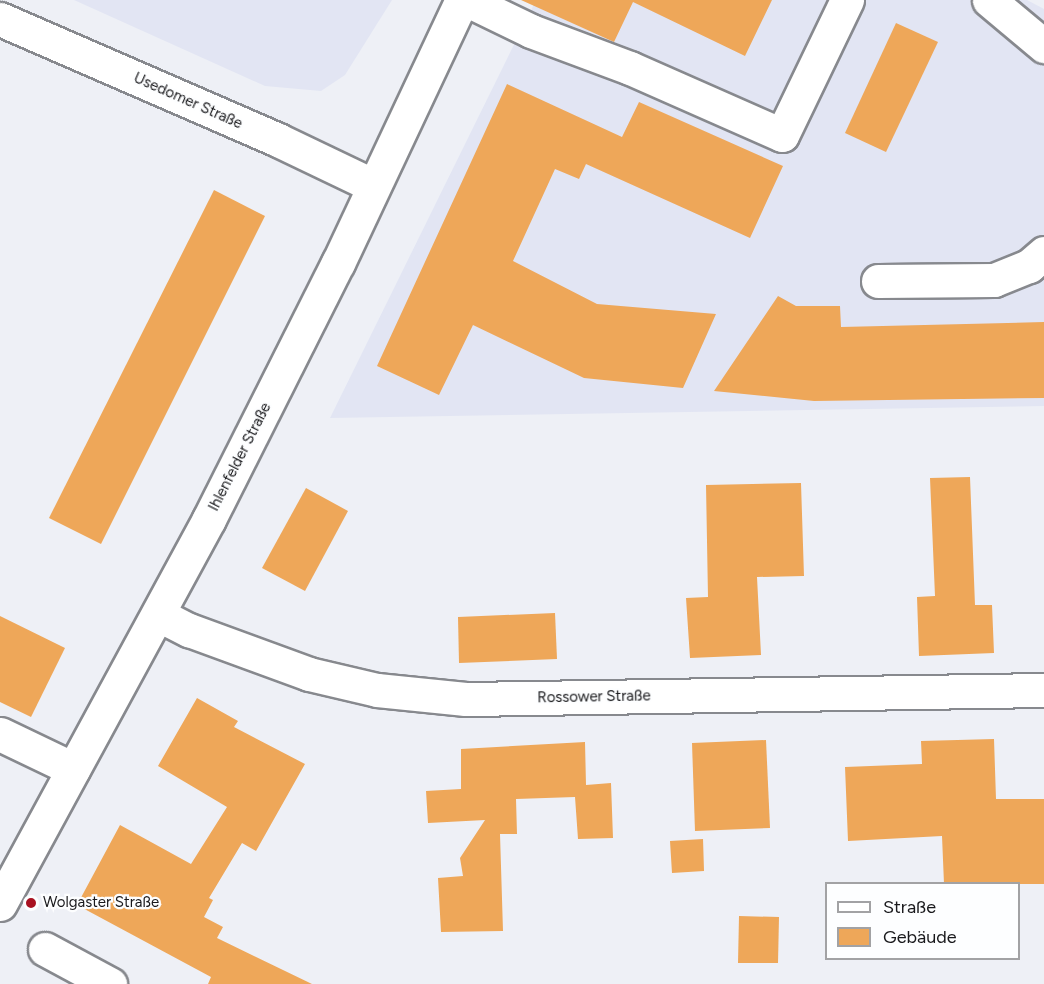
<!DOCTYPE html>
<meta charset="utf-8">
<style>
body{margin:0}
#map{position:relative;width:1044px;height:984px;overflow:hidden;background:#eef0f6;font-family:Figtree,sans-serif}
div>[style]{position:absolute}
.built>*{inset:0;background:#e2e5f3}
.building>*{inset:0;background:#eea759}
.roads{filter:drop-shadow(2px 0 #87898e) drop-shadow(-2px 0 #87898e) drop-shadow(0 2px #87898e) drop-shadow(0 -2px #87898e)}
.minor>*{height:33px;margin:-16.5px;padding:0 16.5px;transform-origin:16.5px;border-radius:16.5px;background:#fff}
.major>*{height:33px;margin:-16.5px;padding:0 16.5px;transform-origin:16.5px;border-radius:16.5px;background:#fff}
.dots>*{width:16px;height:16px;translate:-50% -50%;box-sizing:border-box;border:3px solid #fdfeff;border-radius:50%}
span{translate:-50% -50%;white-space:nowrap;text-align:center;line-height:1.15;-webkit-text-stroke:4.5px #fdfeff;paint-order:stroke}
.street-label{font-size:15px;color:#19191c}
.poi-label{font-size:15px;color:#19191c}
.left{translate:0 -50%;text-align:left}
.legend{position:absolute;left:825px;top:882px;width:195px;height:78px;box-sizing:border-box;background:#fdfeff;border:2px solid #a2a2a4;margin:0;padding:8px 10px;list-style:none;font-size:18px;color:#19191c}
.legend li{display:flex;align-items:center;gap:12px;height:30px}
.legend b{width:30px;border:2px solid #a2a2a4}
</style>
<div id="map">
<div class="built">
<div style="clip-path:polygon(74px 0,392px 0,345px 75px,321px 91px,265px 86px)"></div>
<div style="clip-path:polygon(536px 0,1027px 0,1044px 9px,1044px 406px,330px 418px)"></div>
</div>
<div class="building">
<div style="clip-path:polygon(521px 0,772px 0,745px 56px,633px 2px,614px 42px)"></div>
<div style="clip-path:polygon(896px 23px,938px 42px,886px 152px,845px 133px)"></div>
<div style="clip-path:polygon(507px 84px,622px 137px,639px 102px,783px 166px,750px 238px,586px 164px,579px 179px,555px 169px,513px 261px,597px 304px,716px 314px,683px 388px,584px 378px,473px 325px,439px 395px,377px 366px)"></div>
<div style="clip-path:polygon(214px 190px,265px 216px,101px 544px,49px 518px)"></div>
<div style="clip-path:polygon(778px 296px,796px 306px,840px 306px,841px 327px,1044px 322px,1044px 398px,814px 401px,714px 391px)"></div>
<div style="clip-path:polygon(970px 477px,975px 605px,992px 605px,994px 653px,919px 656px,917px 597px,935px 596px,930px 478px)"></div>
<div style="clip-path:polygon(801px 483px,804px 576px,757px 577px,761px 655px,690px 658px,686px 598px,708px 597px,706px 485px)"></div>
<div style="clip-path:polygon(306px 488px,348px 511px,305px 591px,262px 568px)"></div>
<div style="clip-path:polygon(555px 613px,557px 659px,459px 663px,458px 617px)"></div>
<div style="clip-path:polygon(0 616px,65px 648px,31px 717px,0 702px)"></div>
<div style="clip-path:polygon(197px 698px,238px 721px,234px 727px,305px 764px,256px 851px,242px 843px,209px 898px,213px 900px,204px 917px,223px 927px,217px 938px,312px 984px,208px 984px,211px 977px,77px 905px,120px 825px,191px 864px,227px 807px,158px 766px)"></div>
<div style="clip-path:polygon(994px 739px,996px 799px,1044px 799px,1044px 884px,944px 884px,942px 836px,848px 841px,845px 767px,922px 764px,921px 741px)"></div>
<div style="clip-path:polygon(766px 740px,770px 828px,695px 831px,692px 743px)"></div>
<div style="clip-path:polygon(585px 742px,586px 785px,611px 783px,613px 838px,578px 839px,575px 797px,516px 799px,517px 834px,500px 834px,503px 931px,441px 932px,438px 878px,463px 876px,460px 858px,485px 820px,428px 823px,426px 791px,461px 789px,461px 749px)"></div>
<div style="clip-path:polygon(703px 839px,704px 871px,672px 873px,670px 841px)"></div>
<div style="clip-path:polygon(739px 916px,779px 917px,778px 963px,738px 963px)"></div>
</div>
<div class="roads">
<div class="minor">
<div style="left:467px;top:0;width:71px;rotate:25.8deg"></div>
<div style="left:531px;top:31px;width:106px;rotate:20.5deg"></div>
<div style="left:630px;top:68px;width:166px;rotate:23.8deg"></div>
<div style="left:782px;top:135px;width:150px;rotate:-64.3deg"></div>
<div style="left:989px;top:0;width:72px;rotate:39.9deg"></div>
<div style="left:0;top:19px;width:303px;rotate:23.5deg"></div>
<div style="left:278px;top:140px;width:106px;rotate:25.6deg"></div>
<div style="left:878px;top:281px;width:116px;rotate:-0.5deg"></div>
<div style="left:994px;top:280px;width:38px;rotate:-22deg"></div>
<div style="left:1029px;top:266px;width:20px;rotate:-41deg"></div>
<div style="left:159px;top:615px;width:34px;rotate:27deg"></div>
<div style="left:189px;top:630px;width:128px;rotate:20.1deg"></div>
<div style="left:309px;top:674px;width:70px;rotate:13.2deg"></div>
<div style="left:377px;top:690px;width:89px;rotate:5.8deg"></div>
<div style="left:466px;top:699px;width:578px;rotate:-0.89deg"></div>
<div style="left:0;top:734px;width:81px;rotate:25.6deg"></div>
<div style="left:45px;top:949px;width:74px;rotate:28.3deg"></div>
</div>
<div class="major">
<div style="left:0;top:904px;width:438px;rotate:-61.5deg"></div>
<div style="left:209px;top:519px;width:287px;rotate:-63.3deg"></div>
<div style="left:338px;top:263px;width:291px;rotate:-64.8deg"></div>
</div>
</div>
<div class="dots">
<div style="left:31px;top:903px;background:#a81121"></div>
</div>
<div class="street-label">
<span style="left:188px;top:101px;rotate:24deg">Usedomer Straße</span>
<span style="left:240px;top:457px;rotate:-63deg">Ihlenfelder Straße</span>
<span style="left:594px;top:697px;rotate:-1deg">Rossower Straße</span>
</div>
<div class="poi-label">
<span class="left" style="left:43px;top:903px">Wolgaster Straße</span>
</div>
<ul class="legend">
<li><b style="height:8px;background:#fff"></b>Straße</li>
<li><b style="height:16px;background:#eea759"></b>Gebäude</li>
</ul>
</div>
